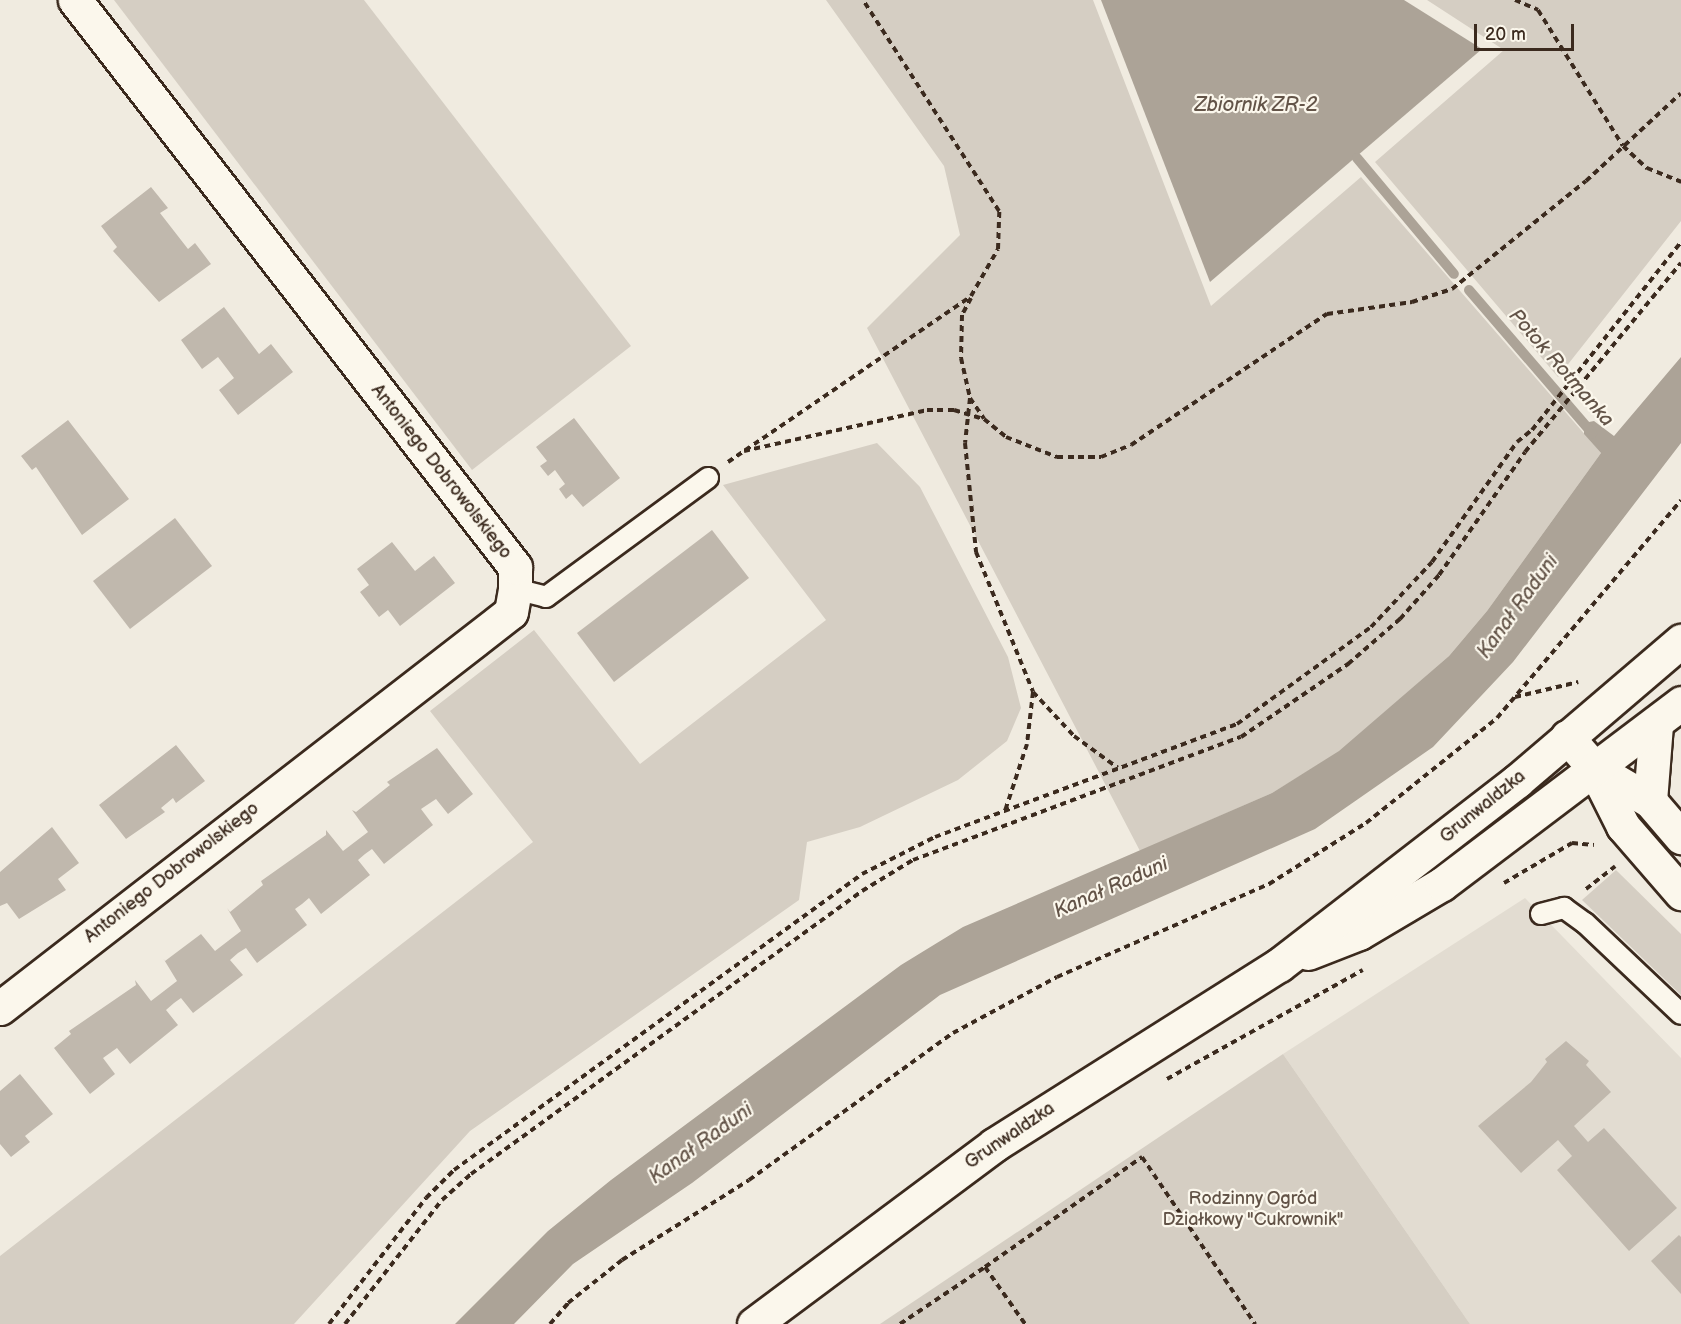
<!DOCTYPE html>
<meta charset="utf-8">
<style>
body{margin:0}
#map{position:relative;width:1681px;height:1324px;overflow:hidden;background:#f0ebe0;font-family:"Balsamiq Sans",sans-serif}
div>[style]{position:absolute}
.built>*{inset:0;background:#e2dcd1}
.green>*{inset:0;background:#d5cec3}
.water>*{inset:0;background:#aca397}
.stream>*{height:10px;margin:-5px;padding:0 5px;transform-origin:5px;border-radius:5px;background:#aca397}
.building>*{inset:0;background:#c0b8ad}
.path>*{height:4px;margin-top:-2px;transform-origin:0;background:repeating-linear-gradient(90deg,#3b2a1e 0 6px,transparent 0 10.5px)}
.roads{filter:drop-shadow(2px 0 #3b2a1e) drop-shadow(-2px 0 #3b2a1e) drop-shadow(0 2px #3b2a1e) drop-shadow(0 -2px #3b2a1e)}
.lane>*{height:20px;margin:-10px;padding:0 10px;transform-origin:10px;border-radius:10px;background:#fbf7ec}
.street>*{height:33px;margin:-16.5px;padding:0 16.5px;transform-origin:16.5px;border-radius:16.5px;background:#fbf7ec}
.secondary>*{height:33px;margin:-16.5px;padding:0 16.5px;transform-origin:16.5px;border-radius:16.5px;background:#fbf7ec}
.primary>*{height:33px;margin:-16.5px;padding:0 16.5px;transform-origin:16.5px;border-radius:16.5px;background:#fbf7ec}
span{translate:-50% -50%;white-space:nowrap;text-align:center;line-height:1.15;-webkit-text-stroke:4.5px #fbf7ec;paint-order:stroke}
.street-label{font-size:18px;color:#3b2a1e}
.park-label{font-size:18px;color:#625347}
.water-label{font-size:20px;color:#635448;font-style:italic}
.scale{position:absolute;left:1474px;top:24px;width:100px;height:27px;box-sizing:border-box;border:3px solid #3b2a1e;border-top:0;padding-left:8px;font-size:18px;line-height:21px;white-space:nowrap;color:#3b2a1e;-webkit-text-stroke:4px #fbf7ec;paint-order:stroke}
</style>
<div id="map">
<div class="built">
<div style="clip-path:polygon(1525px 898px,1681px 1058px,1681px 1324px,1470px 1324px,1283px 1054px)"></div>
</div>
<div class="green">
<div style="clip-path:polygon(114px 0,364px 0,631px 346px,472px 470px)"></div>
<div style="clip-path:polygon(826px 0,1093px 0,1211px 306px,1361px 177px,1601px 453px,1487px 611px,1449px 656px,1339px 752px,1272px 793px,1140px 851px,867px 328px,960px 235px,944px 166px)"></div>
<div style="clip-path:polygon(1427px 0,1681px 0,1681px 221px,1558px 377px,1375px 162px,1504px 50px)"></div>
<div style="clip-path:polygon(877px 443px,920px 487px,1008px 657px,1021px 708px,1007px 741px,958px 780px,860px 827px,807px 842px,799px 900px,470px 1131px,294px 1324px,0 1324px,0 1256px,533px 842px,430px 711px,534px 630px,640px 764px,826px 620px,723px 485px)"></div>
<div style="clip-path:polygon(1616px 870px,1681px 934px,1681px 995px,1582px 900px)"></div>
<div style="clip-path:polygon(1283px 1054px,1470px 1324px,880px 1324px)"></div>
</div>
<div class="water">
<div style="clip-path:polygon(1101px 0,1404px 0,1482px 49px,1210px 282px)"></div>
<div style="clip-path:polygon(1681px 357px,1681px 443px,1513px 662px,1433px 747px,1315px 829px,940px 995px,692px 1183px,573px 1264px,514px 1324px,455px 1324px,548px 1231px,611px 1180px,901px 965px,963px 927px,1272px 793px,1339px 751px,1449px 656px,1487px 611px,1601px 453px,1584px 434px,1584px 423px,1594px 421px,1614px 436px)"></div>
</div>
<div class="stream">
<div style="left:1357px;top:158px;width:151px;rotate:50.1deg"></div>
<div style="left:1469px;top:290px;width:189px;rotate:49.3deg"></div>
</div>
<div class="building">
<div style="clip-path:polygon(151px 187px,168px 208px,160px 213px,188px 249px,195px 243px,211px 264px,159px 302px,113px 251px,117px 247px,101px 226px)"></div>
<div style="clip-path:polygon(224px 307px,259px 354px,271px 344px,293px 372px,238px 415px,219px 390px,234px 378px,218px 357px,202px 369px,181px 340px)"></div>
<div style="clip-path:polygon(574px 418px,620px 478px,583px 507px,572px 494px,566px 499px,559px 489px,565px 484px,555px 470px,548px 476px,540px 466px,547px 461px,536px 447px)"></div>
<div style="clip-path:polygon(68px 420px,129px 499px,82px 535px,36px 467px,32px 470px,21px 456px)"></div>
<div style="clip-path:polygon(175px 518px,212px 566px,130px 629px,93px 581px)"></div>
<div style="clip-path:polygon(712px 530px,749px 578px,614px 682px,577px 633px)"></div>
<div style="clip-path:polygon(392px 542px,415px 571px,434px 556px,455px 583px,400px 626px,388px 610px,379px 617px,360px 592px,369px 585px,357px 569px)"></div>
<div style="clip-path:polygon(176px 745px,205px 781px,176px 803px,173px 798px,161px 808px,165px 812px,126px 839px,99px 805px)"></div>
<div style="clip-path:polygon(437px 748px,473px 794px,448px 814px,436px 799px,421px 809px,433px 825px,384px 864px,372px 849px,365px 854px,358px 860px,370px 875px,321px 914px,309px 898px,302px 904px,295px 909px,307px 925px,257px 963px,246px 948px,238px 953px,230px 960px,243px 975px,193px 1013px,181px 998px,174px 1003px,166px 1010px,178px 1025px,130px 1064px,117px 1048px,103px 1058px,115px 1074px,90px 1094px,54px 1048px,71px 1034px,69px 1031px,136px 985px,135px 980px,151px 1001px,177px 981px,163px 958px,165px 961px,201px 934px,215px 951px,241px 931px,227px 908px,230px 912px,263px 885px,261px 881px,326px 835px,326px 830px,343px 851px,368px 832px,352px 810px,356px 812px,390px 785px,387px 782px)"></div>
<div style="clip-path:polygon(52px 827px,79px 863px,58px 879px,66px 890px,19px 919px,7px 903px,0 906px,0 872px)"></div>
<div style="clip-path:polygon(1566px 1041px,1589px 1061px,1586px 1065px,1611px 1092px,1574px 1126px,1588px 1142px,1604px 1128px,1677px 1208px,1629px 1251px,1557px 1170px,1572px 1156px,1558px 1140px,1521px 1173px,1478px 1126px,1531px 1082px,1547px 1062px,1545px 1059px)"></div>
<div style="clip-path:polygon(20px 1074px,53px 1114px,25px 1136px,30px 1142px,11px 1157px,0 1144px,0 1091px)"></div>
<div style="clip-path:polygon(1679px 1235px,1681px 1237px,1681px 1294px,1651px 1261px)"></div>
</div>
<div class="path">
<div style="left:1515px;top:0;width:25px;rotate:23deg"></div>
<div style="left:1538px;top:10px;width:160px;rotate:58deg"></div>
<div style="left:1623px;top:146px;width:33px;rotate:43deg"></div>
<div style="left:1647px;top:168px;width:37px;rotate:22deg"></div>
<div style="left:971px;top:298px;width:19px;rotate:118deg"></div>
<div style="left:962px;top:315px;width:43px;rotate:91.3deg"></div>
<div style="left:961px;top:358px;width:41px;rotate:77.3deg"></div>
<div style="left:970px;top:398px;width:45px;rotate:96.3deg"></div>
<div style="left:965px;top:443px;width:110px;rotate:84.2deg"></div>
<div style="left:976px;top:552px;width:151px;rotate:67.8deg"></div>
<div style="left:1033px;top:692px;width:52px;rotate:96.6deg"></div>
<div style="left:1027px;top:744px;width:71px;rotate:108.2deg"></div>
<div style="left:970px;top:398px;width:25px;rotate:56deg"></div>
<div style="left:984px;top:419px;width:28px;rotate:39deg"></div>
<div style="left:1006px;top:437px;width:55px;rotate:21.4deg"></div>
<div style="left:1057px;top:457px;width:44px"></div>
<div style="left:1101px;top:457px;width:32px;rotate:-22deg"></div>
<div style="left:1131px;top:445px;width:236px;rotate:-33.8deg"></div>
<div style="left:1327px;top:314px;width:86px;rotate:-8deg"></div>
<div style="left:1412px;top:302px;width:42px;rotate:-18deg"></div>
<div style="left:1452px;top:289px;width:172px;rotate:-38.9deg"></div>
<div style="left:1586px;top:181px;width:129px;rotate:-42.8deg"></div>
<div style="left:744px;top:451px;width:188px;rotate:-12.6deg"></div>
<div style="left:927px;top:410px;width:27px"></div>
<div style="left:954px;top:410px;width:30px;rotate:17deg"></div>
<div style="left:728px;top:462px;width:294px;rotate:-34.3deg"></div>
<div style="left:971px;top:296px;width:54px;rotate:-60.1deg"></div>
<div style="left:998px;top:249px;width:38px;rotate:-88deg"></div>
<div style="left:999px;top:211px;width:251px;rotate:-122.8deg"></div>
<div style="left:1033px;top:692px;width:60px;rotate:47deg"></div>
<div style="left:1074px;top:736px;width:54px;rotate:36deg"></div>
<div style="left:1515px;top:697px;width:65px;rotate:-13.4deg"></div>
<div style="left:1504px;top:883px;width:79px;rotate:-30.5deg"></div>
<div style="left:1572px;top:843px;width:22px;rotate:5deg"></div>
<div style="left:1586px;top:889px;width:37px;rotate:-38deg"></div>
<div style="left:1167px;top:1079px;width:224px;rotate:-29.1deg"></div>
<div style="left:985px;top:1267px;width:192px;rotate:-35deg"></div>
<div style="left:1142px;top:1157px;width:202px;rotate:55.9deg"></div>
<div style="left:329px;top:1324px;width:159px;rotate:-52.4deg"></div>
<div style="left:426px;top:1198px;width:40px;rotate:-45deg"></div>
<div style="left:454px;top:1170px;width:504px;rotate:-35.96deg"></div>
<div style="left:862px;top:874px;width:82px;rotate:-26.9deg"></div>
<div style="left:935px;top:837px;width:322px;rotate:-20.5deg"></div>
<div style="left:1237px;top:724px;width:165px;rotate:-35.9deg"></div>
<div style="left:1371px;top:627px;width:89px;rotate:-46.8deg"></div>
<div style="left:1432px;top:562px;width:147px;rotate:-54.7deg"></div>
<div style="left:1517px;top:442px;width:19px;rotate:-39deg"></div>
<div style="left:1532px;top:430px;width:240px;rotate:-51.6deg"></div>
<div style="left:345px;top:1324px;width:157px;rotate:-52deg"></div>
<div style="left:442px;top:1200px;width:39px;rotate:-42deg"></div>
<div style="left:471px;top:1174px;width:483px;rotate:-35.9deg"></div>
<div style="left:862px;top:891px;width:60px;rotate:-31.3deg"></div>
<div style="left:913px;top:860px;width:350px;rotate:-20.6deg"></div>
<div style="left:1241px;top:737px;width:130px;rotate:-34.3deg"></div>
<div style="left:1348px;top:664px;width:69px;rotate:-40.9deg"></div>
<div style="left:1400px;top:619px;width:59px;rotate:-48.4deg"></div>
<div style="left:1439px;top:575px;width:150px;rotate:-55deg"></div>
<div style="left:1525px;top:452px;width:245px;rotate:-50.5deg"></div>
<div style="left:550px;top:1324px;width:28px;rotate:-49deg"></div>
<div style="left:568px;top:1303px;width:69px;rotate:-38.5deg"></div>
<div style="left:622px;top:1260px;width:150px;rotate:-32.2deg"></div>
<div style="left:749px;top:1180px;width:251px;rotate:-35.8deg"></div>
<div style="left:953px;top:1033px;width:118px;rotate:-28.3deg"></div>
<div style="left:1057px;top:977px;width:232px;rotate:-23.7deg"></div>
<div style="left:1269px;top:884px;width:115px;rotate:-32.2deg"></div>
<div style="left:1366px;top:823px;width:168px;rotate:-38.7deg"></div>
<div style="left:1497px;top:718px;width:285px;rotate:-49.8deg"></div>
<div style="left:900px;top:1324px;width:102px;rotate:-33.8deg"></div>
<div style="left:985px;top:1267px;width:70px;rotate:54.9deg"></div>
</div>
<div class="roads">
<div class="lane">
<div style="left:515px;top:589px;width:32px;rotate:14deg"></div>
<div style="left:546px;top:597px;width:201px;rotate:-36.3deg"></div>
<div style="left:1541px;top:914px;width:24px;rotate:-15deg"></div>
<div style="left:1564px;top:908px;width:26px;rotate:36deg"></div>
<div style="left:1585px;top:923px;width:132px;rotate:43.5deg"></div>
</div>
<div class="street">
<div style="left:0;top:1008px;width:646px;rotate:-37.77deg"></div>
<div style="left:511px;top:612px;width:23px;rotate:-80deg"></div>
<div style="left:515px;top:589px;width:22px;rotate:-90deg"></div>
<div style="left:515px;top:567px;width:718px;rotate:-127.81deg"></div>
</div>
<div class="secondary">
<div style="left:1567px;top:737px;width:41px;rotate:48.9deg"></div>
<div style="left:1594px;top:768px;width:65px;rotate:63.4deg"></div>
<div style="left:1623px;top:826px;width:89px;rotate:49.1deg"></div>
<div style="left:1594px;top:768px;width:65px;rotate:30.5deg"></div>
<div style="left:1650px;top:801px;width:48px;rotate:49.3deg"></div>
</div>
<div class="primary">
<div style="left:1650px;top:801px;width:77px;rotate:-85.5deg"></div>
<div style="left:1308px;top:953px;width:55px;rotate:-21.4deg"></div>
<div style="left:1359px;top:933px;width:96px;rotate:-30.6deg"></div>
<div style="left:1442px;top:884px;width:300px;rotate:-37.1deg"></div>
<div style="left:754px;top:1324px;width:299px;rotate:-36.7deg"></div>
<div style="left:994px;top:1145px;width:337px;rotate:-32.3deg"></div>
<div style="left:1279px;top:965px;width:301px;rotate:-37.7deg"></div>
<div style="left:1517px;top:781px;width:216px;rotate:-40.5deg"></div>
</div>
</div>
<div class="street-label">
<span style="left:441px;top:472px;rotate:52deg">Antoniego Dobrowolskiego</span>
<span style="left:1483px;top:807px;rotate:-39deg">Grunwaldzka</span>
<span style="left:172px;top:873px;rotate:-38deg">Antoniego Dobrowolskiego</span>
<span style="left:1010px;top:1136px;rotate:-34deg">Grunwaldzka</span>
</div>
<div class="park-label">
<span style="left:1253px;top:1210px">Rodzinny Ogród<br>Działkowy "Cukrownik"</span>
</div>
<div class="water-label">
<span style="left:1256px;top:105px">Zbiornik ZR-2</span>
<span style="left:1561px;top:368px;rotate:49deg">Potok Rotmanka</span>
<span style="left:1518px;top:607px;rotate:-54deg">Kanał Raduni</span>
<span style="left:1111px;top:888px;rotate:-24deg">Kanał Raduni</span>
<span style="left:701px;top:1144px;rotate:-36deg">Kanał Raduni</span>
</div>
<div class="scale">20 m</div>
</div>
